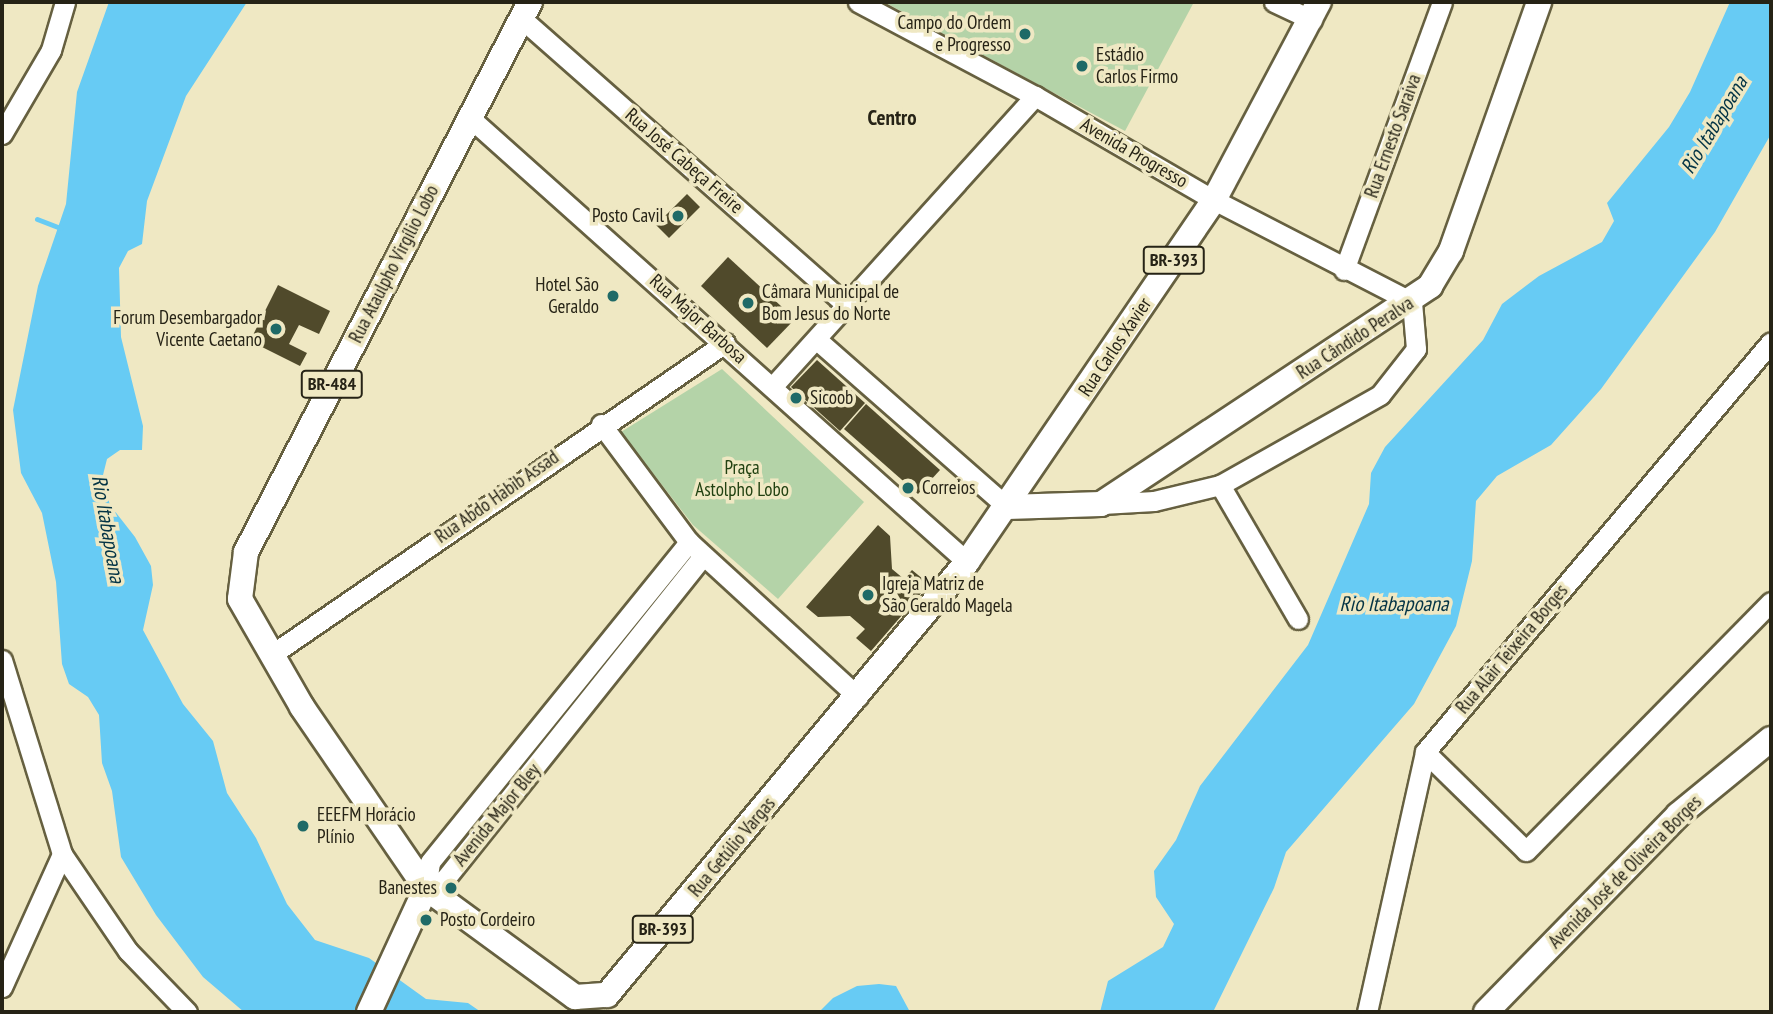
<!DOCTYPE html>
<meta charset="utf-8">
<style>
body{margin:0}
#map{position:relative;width:1773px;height:1014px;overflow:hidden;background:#efe8c3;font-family:"PT Sans Narrow",sans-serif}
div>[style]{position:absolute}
.green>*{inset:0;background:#b4d3a8}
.water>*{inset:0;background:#67cbf4}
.stream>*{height:5px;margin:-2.5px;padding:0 2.5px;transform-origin:2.5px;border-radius:2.5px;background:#67cbf4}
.building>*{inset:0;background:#504a2b}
.roads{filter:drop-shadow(2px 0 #666040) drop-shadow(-2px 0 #666040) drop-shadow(0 2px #666040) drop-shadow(0 -2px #666040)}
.minor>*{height:19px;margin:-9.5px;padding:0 9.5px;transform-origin:9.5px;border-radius:9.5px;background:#fff}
.major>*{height:24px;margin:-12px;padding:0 12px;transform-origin:12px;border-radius:12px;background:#fff}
.dots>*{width:19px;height:19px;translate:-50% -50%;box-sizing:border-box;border:4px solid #efe8c3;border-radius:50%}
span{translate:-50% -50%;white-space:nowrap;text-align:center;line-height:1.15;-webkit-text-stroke:7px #efe8c3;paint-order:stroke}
.shield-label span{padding:2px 5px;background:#efe8c3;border:2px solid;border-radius:5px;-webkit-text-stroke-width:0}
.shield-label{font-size:18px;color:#262316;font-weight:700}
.poi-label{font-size:19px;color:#262316}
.right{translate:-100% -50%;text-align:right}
.left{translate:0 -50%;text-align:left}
.street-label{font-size:19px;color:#262316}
.park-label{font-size:19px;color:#214111}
.neighbourhood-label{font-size:21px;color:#262316;font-weight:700}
.water-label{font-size:21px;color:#043445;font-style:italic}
.frame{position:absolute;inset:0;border:4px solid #262316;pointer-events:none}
</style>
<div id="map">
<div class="green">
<div style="clip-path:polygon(884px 2px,1194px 2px,1125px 131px)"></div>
<div style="clip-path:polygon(722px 369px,864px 502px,778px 599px,693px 525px,621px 432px)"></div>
</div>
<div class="water">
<div style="clip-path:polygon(109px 2px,247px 2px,186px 96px,147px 201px,142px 244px,128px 251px,119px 268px,121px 337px,143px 426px,142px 450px,120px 450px,107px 459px,102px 479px,110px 505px,135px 537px,151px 566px,153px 585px,143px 630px,183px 704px,213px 741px,227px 793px,256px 838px,287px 904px,315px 940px,369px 958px,426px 999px,468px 1003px,481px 1012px,244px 1012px,203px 977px,156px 915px,121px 857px,112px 791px,102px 763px,99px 715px,88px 697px,69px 684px,62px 664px,56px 582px,42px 513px,21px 473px,13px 410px,38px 286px,66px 204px,77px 92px)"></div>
<div style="clip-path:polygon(1730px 2px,1771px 2px,1771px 134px,1715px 232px,1601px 389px,1551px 445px,1497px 476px,1476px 501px,1472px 561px,1456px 626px,1414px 704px,1286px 852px,1274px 888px,1213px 1012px,1100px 1012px,1108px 981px,1163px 947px,1174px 924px,1156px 897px,1154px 871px,1176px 840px,1200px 786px,1308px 645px,1369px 504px,1371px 473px,1385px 447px,1483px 340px,1502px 304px,1539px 276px,1602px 242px,1614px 221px,1607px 203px,1669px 127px,1690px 92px)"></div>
<div style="clip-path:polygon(879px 984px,896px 986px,910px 1012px,819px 1012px,833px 998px,857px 986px)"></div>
</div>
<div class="stream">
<div style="left:37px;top:219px;width:25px;rotate:21deg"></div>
</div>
<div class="building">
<div style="clip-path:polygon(687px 194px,700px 207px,669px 238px,656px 225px)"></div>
<div style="clip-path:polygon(728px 257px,795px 319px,767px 348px,701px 286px)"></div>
<div style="clip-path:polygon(278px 285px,330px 311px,319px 334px,299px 325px,289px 344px,307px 353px,300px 366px,250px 341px)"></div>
<div style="clip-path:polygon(817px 360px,865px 403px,840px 431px,791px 387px)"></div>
<div style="clip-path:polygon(866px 404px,940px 470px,918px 494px,844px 429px)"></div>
<div style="clip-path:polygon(878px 525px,890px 536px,892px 569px,904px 579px,912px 570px,929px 584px,871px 651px,856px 638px,865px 629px,850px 616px,818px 617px,806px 607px)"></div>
</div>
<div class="roads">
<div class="minor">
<div style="left:858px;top:2px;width:200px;rotate:28deg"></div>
<div style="left:1035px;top:96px;width:207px;rotate:30.2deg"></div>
<div style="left:1214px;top:200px;width:223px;rotate:27.3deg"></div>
<div style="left:1412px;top:302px;width:47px;rotate:85.1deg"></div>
<div style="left:1416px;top:349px;width:58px;rotate:128deg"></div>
<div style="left:1380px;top:395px;width:184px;rotate:150.6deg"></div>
<div style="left:1220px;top:485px;width:68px;rotate:166.4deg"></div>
<div style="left:1154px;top:501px;width:52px;rotate:176.7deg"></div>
<div style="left:1274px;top:2px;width:42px;rotate:25.3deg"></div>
<div style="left:521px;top:18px;width:434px;rotate:41.4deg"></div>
<div style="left:469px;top:117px;width:668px;rotate:41.78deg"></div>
<div style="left:2px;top:134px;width:97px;rotate:-59.7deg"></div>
<div style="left:51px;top:50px;width:50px;rotate:-73.7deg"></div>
<div style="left:1344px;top:270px;width:285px;rotate:-69.9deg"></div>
<div style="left:816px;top:339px;width:254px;rotate:41.3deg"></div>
<div style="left:773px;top:386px;width:391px;rotate:-47.9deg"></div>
<div style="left:601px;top:424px;width:147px;rotate:53.3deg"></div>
<div style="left:689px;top:542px;width:229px;rotate:42.5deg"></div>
<div style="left:1220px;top:485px;width:155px;rotate:59.8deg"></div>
<div style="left:271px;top:655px;width:551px;rotate:-34.5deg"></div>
<div style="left:2px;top:660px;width:203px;rotate:72.8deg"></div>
<div style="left:62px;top:854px;width:117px;rotate:55.8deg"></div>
<div style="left:128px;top:951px;width:85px;rotate:46deg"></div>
<div style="left:1425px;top:752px;width:141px;rotate:44.4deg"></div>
<div style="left:1526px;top:851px;width:349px;rotate:-45.5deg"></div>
<div style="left:426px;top:888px;width:26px;rotate:-81deg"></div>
<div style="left:430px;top:862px;width:412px;rotate:-51deg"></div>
<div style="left:426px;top:888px;width:21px;rotate:-25deg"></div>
<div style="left:445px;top:879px;width:413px;rotate:-51.4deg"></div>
<div style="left:2px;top:987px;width:146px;rotate:-65.7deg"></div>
<div style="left:1367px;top:1012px;width:266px;rotate:-77.4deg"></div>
<div style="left:1425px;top:752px;width:536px;rotate:-49.84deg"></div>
</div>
<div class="major">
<div style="left:530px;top:2px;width:619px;rotate:117.31deg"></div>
<div style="left:246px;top:552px;width:47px;rotate:97.3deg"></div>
<div style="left:240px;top:599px;width:125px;rotate:60.1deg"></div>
<div style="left:302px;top:707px;width:219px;rotate:55.6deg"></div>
<div style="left:426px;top:888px;width:185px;rotate:36.2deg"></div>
<div style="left:575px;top:997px;width:32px;rotate:-4deg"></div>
<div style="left:607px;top:995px;width:563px;rotate:-50.26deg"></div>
<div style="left:967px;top:562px;width:438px;rotate:-55.7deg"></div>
<div style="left:1214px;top:200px;width:224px;rotate:-62.1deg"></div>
<div style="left:1007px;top:507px;width:94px;rotate:-1.8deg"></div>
<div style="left:1101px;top:504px;width:395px;rotate:-33.5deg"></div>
<div style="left:1430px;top:286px;width:41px;rotate:-59deg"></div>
<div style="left:1451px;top:251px;width:264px;rotate:-70.5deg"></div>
<div style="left:369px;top:1012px;width:136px;rotate:-65.3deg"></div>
<div style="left:1486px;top:1012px;width:275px;rotate:-45.7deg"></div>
<div style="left:1678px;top:815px;width:120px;rotate:-39.3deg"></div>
</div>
</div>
<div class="dots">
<div style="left:1025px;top:34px;background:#1f6a67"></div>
<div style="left:1082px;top:66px;background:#1f6a67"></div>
<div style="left:678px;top:216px;background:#1f6a67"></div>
<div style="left:613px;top:296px;background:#1f6a67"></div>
<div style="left:748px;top:303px;background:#1f6a67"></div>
<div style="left:276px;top:329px;background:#1f6a67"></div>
<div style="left:796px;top:398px;background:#1f6a67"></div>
<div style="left:908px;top:488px;background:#1f6a67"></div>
<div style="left:868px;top:595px;background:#1f6a67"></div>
<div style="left:303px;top:826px;background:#1f6a67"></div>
<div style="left:451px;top:888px;background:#1f6a67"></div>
<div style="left:426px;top:920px;background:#1f6a67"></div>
</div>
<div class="shield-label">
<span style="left:1174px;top:260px">BR-393</span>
<span style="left:332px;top:384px">BR-484</span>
<span style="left:663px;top:929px">BR-393</span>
</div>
<div class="poi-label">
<span class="right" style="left:1011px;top:34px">Campo do Ordem<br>e Progresso</span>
<span class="left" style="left:1096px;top:66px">Estádio<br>Carlos Firmo</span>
<span class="right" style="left:664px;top:216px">Posto Cavil</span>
<span class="right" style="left:599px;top:296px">Hotel São<br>Geraldo</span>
<span class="left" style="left:762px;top:303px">Câmara Municipal de<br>Bom Jesus do Norte</span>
<span class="right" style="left:262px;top:329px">Forum Desembargador<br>Vicente Caetano</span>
<span class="left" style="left:810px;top:398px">Sicoob</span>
<span class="left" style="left:922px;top:488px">Correios</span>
<span class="left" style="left:882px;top:595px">Igreja Matriz de<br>São Geraldo Magela</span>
<span class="left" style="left:317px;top:826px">EEEFM Horácio<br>Plínio</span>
<span class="right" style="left:437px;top:888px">Banestes</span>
<span class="left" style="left:440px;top:920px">Posto Cordeiro</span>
</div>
<div class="street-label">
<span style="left:1393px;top:136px;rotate:-70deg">Rua Ernesto Saraiva</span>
<span style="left:1134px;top:153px;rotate:30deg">Avenida Progresso</span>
<span style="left:684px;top:161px;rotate:41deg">Rua José Cabeça Freire</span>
<span style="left:394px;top:264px;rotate:-63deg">Rua Ataulpho Virgílio Lobo</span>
<span style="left:698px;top:319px;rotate:42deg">Rua Major Barbosa</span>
<span style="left:1355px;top:338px;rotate:-33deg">Rua Cândido Peralva</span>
<span style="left:1115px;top:347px;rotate:-56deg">Rua Carlos Xavier</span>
<span style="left:497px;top:497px;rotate:-35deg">Rua Abdo Habib Assad</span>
<span style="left:1512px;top:649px;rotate:-50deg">Rua Alair Teixeira Borges</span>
<span style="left:497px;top:815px;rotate:-51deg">Avenida Major Bley</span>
<span style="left:732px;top:847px;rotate:-50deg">Rua Getúlio Vargas</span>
<span style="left:1625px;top:872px;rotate:-45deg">Avenida José de Oliveira Borges</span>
</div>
<div class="park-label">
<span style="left:742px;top:479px">Praça<br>Astolpho Lobo</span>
</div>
<div class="neighbourhood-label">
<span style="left:892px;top:118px">Centro</span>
</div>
<div class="water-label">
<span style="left:1714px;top:125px;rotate:-59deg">Rio Itabapoana</span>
<span style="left:108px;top:529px;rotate:80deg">Rio Itabapoana</span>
<span style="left:1394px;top:604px">Rio Itabapoana</span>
</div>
<div class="frame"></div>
</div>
